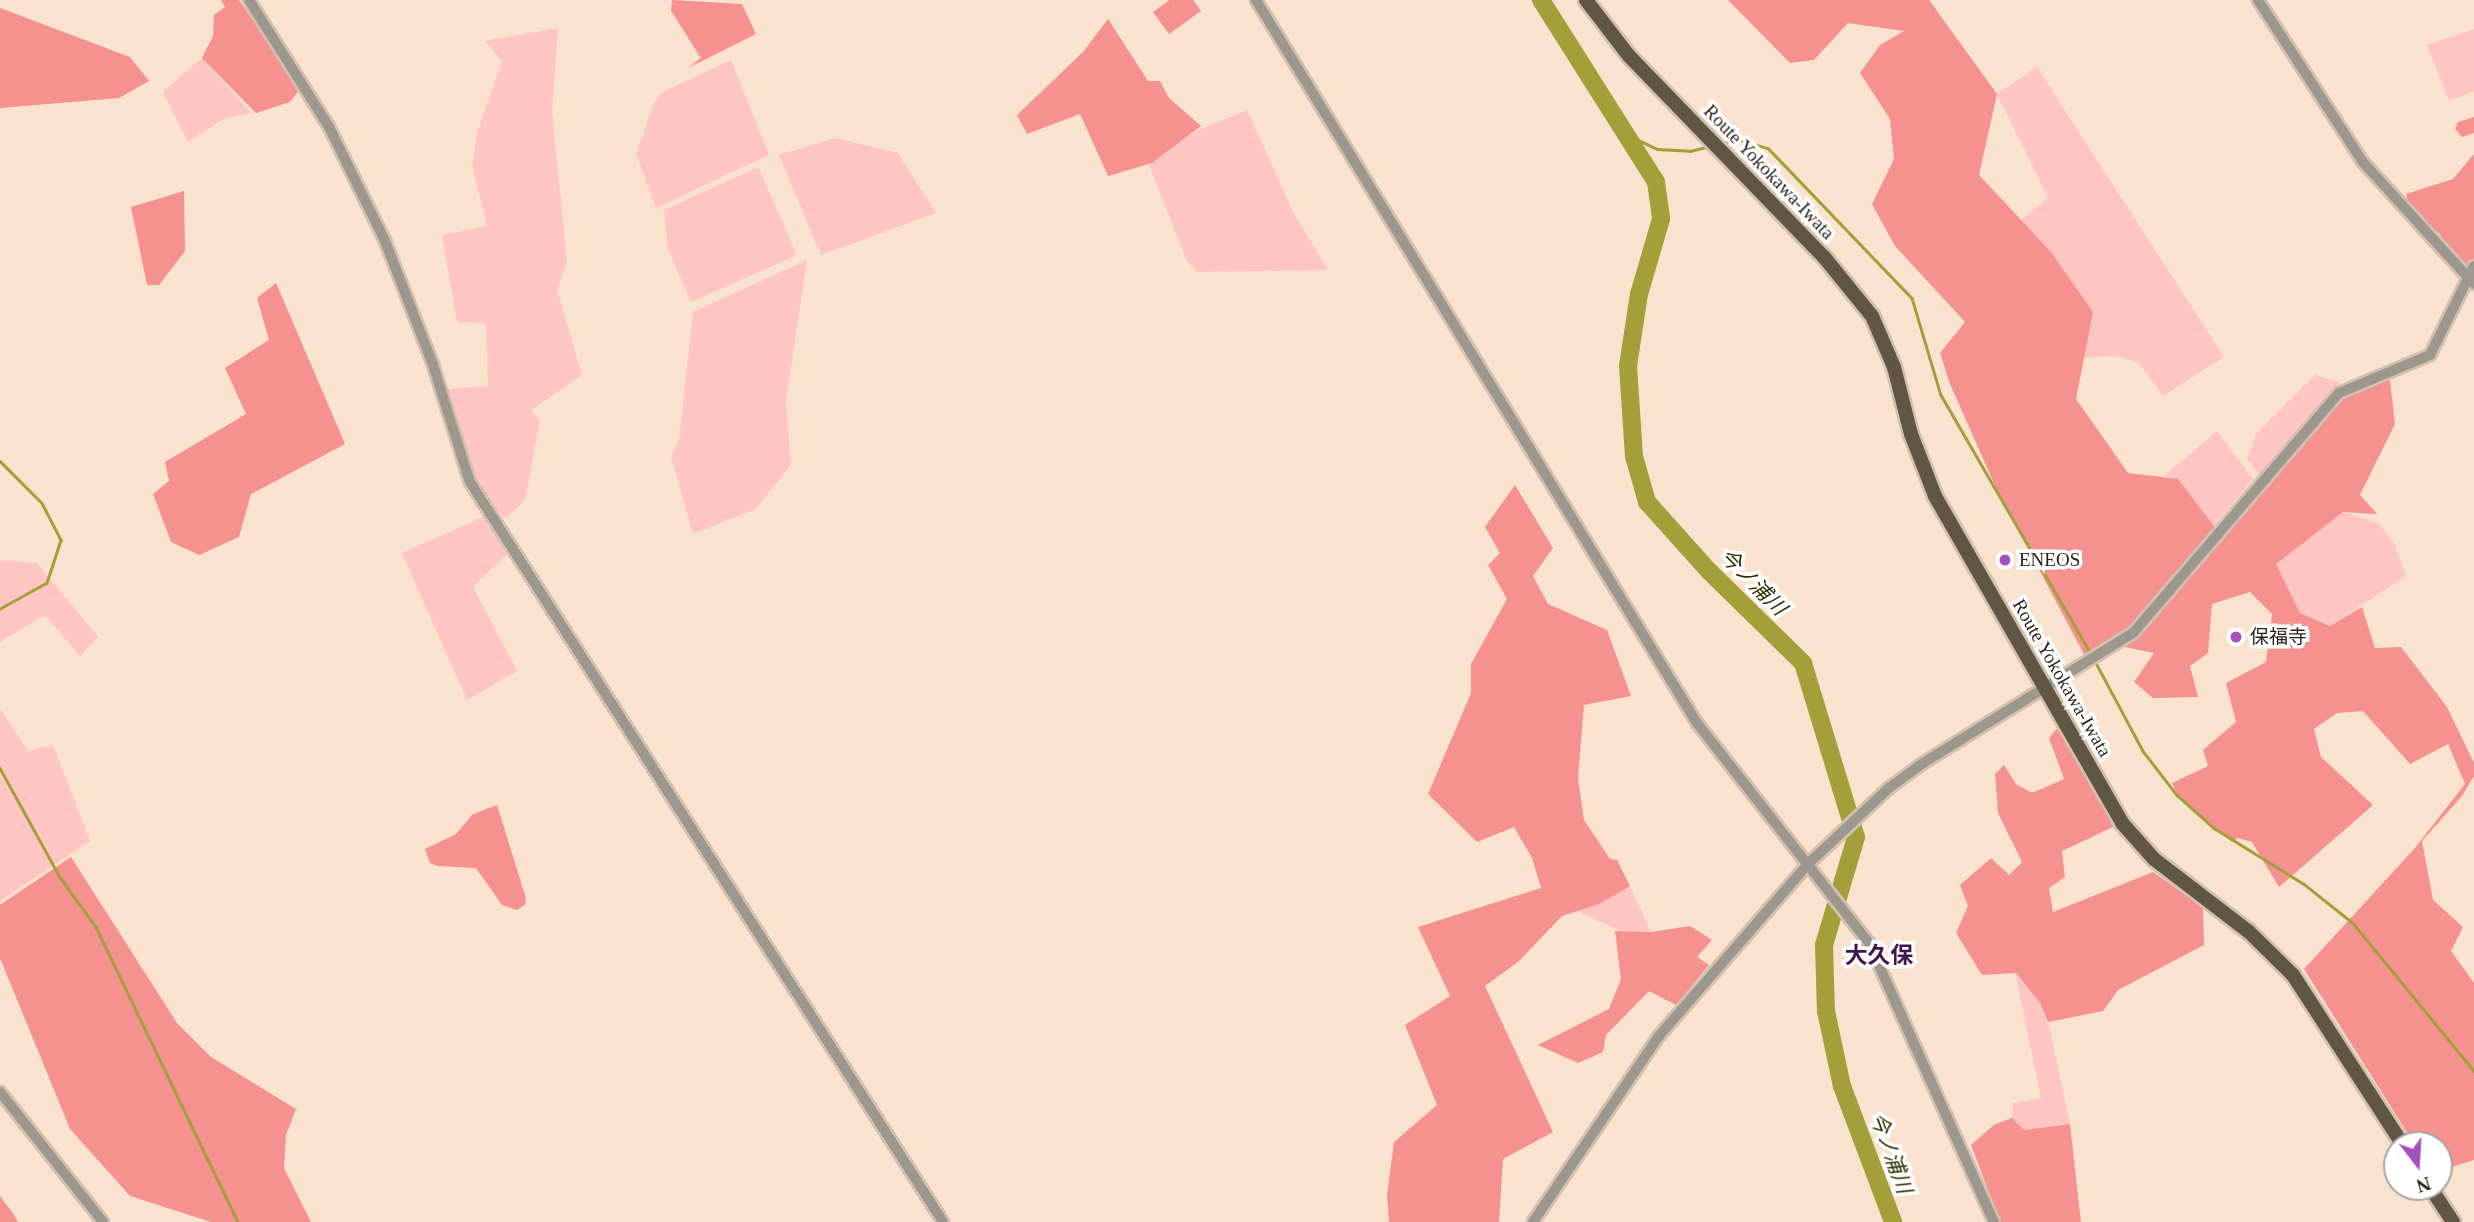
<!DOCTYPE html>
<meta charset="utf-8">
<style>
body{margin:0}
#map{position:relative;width:2474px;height:1222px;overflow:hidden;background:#f9e3cf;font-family:"Times New Roman","Noto Sans JP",serif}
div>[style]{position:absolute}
.green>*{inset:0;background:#fec5c3}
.forest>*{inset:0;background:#f5918f}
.stream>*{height:2.5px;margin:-1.25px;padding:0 1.25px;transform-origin:1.25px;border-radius:1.25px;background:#a39f39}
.river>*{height:18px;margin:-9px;padding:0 9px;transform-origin:9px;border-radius:9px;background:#a39f39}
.roads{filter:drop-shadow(2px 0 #d3c0ae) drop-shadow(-2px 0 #d3c0ae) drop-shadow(0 2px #d3c0ae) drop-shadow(0 -2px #d3c0ae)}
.minor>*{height:10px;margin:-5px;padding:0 5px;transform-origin:5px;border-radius:5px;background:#9c988d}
.major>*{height:14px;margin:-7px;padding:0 7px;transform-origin:7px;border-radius:7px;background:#5f5744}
.dots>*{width:19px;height:19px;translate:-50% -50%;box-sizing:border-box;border:4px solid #fff;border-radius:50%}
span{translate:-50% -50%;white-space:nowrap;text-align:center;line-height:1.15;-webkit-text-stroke:7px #fff;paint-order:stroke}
.street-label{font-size:19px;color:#271f18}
.poi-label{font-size:19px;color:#271f18}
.left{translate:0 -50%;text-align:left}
.water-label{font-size:21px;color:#2f2d01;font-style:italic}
.quarter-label{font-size:23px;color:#3f174c;font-weight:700}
.north{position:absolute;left:2383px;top:1131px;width:70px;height:70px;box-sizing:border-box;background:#fff;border:2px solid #a9a5a3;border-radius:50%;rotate:163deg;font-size:19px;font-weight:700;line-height:28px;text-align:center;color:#271f18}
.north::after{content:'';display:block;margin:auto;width:24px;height:32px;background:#a451c0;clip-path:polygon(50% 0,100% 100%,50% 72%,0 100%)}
</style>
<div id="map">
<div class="green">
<div style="clip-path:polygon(558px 28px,552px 112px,567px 261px,557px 290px,582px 375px,531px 410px,540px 421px,525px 500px,506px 518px,474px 489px,447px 389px,488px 386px,486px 323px,457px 322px,442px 235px,487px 226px,472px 165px,477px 134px,502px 61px,485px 41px)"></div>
<div style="clip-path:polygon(2474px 29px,2474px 91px,2449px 101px,2427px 45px)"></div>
<div style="clip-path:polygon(202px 58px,251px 113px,225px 118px,188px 142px,163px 92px)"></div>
<div style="clip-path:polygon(731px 60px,769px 155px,656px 208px,636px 154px,653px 106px,661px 93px)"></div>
<div style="clip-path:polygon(2037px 67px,2224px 357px,2163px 396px,2138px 362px,2116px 356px,2079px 358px,2093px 312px,2021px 220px,2048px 198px,1997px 94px)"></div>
<div style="clip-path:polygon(1247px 110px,1294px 214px,1328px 270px,1198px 272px,1187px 261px,1149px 165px,1194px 132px)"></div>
<div style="clip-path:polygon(835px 138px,898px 153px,936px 213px,821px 255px,779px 155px)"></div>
<div style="clip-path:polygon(758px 167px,797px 255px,691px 302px,668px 249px,664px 210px)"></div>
<div style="clip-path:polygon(807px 260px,786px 400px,791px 465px,755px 509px,693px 534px,671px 456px,679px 440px,693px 312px)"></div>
<div style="clip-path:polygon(2315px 375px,2341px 383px,2261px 477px,2247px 459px,2256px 434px)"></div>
<div style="clip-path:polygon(2217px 431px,2253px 479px,2214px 526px,2178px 479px,2163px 477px)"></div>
<div style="clip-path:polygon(2336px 510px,2378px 523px,2395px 545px,2406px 576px,2330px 626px,2300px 613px,2276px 564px)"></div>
<div style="clip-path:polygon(483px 517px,507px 554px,473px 587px,517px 671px,467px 700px,402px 553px)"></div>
<div style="clip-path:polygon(0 560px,37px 563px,98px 637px,80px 656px,45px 615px,0 642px)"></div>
<div style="clip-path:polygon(0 709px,28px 751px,53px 745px,90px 841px,0 901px)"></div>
<div style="clip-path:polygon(1630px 886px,1651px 932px,1620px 931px,1578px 911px)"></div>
<div style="clip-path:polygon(2015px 973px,2038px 999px,2049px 1026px,2070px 1124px,2024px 1130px,2012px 1118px,2013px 1103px,2041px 1098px)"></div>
</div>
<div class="forest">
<div style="clip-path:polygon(221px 0,239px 0,300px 89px,290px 102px,256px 113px,202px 58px,213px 36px,214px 15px,225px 7px)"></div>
<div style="clip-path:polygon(672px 0,742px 4px,756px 34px,688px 68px,701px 58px,671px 11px)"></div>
<div style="clip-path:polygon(1170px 0,1193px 0,1201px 11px,1169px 34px,1153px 12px)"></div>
<div style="clip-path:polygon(1728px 0,1929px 0,1997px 94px,1979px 175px,2051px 252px,2093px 312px,2076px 399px,2128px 473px,2178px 479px,2214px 526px,2216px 537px,2336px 396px,2389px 372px,2395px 424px,2360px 495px,2377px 514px,2343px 512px,2276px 564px,2300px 613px,2330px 626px,2362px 607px,2375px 648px,2401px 647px,2447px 707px,2474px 763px,2474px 776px,2462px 796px,2422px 841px,2433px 900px,2463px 927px,2451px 951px,2474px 983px,2474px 1160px,2439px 1171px,2439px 1145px,2415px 1145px,2304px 969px,2415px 848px,2465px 784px,2448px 744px,2410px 764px,2363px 711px,2337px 713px,2314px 729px,2321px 757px,2373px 805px,2279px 887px,2252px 842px,2238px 838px,2232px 842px,2177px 795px,2172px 783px,2208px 766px,2203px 750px,2236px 722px,2226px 683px,2266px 662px,2272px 614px,2250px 592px,2212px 604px,2208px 653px,2190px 666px,2198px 697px,2153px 698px,2134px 682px,2154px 653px,2115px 645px,2088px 662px,1997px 490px,1950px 384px,1940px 353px,1965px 322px,1895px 246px,1872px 204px,1894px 159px,1890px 119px,1860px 73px,1880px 45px,1904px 31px,1848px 23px,1814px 60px,1790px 63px)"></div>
<div style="clip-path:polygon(0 8px,130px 57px,149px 81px,119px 98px,0 108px)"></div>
<div style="clip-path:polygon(1108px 19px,1148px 81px,1160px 81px,1169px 98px,1201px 126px,1152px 163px,1108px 176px,1080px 114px,1027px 134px,1017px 115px,1083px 52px)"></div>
<div style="clip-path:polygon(2474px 117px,2474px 133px,2462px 137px,2455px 129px,2458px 122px)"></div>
<div style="clip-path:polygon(2474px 154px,2474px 265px,2473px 268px,2444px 251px,2440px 234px,2411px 214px,2406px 194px,2453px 179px)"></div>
<div style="clip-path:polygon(184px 191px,185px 251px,159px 285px,147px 285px,131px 207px)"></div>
<div style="clip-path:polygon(276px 283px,345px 444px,251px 494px,239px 537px,199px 555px,171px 542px,153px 494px,169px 481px,165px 462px,246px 414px,225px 368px,269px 340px,257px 298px)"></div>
<div style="clip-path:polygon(1515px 485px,1553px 548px,1533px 576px,1548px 604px,1607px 630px,1631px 696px,1584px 705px,1578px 778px,1584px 820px,1610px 859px,1617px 860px,1630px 886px,1599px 904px,1562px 916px,1519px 961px,1485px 986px,1553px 1132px,1503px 1159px,1499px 1222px,1389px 1222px,1387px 1195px,1394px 1142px,1437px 1105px,1405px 1025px,1450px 996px,1418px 927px,1541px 888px,1532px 858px,1514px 827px,1477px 842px,1428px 794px,1471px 693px,1471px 664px,1507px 599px,1488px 565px,1500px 553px,1485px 527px)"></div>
<div style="clip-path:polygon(2060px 725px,2115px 826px,2062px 851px,2065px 877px,2049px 888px,2053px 912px,2153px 872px,2203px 907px,2204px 945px,2118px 990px,2103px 1011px,2048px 1022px,2040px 1003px,2016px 973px,1982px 975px,1956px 933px,1968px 906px,1960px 885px,1991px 858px,2009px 875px,2022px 862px,1998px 813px,1995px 774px,2004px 765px,2016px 784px,2032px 793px,2064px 779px,2049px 738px)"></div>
<div style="clip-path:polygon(497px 805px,525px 895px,526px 904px,517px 910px,502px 905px,476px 868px,437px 866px,430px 863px,425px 849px,456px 834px,473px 814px)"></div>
<div style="clip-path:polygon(71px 857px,177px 1023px,211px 1057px,296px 1109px,286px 1135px,284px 1168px,311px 1222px,211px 1222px,130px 1196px,70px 1129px,0 958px,0 905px)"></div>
<div style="clip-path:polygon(1690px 926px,1712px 940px,1697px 957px,1709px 965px,1676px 1005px,1649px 991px,1606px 1035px,1603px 1052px,1578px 1063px,1538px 1045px,1609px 1009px,1621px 979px,1615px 931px,1651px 932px)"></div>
<div style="clip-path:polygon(2012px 1118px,2024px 1130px,2070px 1124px,2081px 1222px,2000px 1222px,1971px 1145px,1994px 1125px)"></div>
<div style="clip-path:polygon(0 1196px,12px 1212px,18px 1222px,0 1222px)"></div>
</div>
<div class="stream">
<div style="left:1621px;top:132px;width:40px;rotate:25deg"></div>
<div style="left:1657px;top:149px;width:33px;rotate:3deg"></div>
<div style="left:1690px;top:151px;width:16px;rotate:-14deg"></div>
<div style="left:1726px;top:142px;width:15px;rotate:-8deg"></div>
<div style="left:1741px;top:140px;width:28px;rotate:17deg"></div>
<div style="left:1768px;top:148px;width:208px;rotate:46.2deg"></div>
<div style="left:1912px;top:298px;width:101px;rotate:73.4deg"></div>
<div style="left:1941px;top:395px;width:301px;rotate:59.9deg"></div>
<div style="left:0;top:461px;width:59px;rotate:45deg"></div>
<div style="left:42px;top:503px;width:42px;rotate:62.8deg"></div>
<div style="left:61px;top:540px;width:45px;rotate:108deg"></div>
<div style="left:47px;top:583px;width:54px;rotate:151deg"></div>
<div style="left:2095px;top:661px;width:102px;rotate:61.9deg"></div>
<div style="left:2143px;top:751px;width:56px;rotate:52.3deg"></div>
<div style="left:2177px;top:795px;width:50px;rotate:41.7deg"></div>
<div style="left:2214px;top:828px;width:106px;rotate:31.9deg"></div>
<div style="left:2304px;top:884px;width:63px;rotate:38.5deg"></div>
<div style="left:2353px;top:923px;width:191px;rotate:50.7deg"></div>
<div style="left:0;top:768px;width:124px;rotate:61.2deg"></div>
<div style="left:60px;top:877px;width:62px;rotate:54.2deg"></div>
<div style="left:96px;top:927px;width:327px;rotate:64.3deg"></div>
</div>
<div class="river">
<div style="left:1541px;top:0;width:215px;rotate:57.7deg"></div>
<div style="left:1656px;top:182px;width:37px;rotate:82deg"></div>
<div style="left:1661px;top:219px;width:78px;rotate:106.3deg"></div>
<div style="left:1639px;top:294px;width:73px;rotate:98.7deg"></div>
<div style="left:1628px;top:366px;width:90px;rotate:86.2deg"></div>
<div style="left:1634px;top:456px;width:48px;rotate:74.2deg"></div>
<div style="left:1647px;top:502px;width:93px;rotate:48.1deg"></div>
<div style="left:1709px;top:571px;width:132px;rotate:44.4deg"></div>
<div style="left:1803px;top:663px;width:182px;rotate:73.1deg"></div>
<div style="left:1856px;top:837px;width:113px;rotate:106.5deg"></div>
<div style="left:1824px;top:945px;width:66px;rotate:88.3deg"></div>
<div style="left:1826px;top:1011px;width:77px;rotate:78deg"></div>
<div style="left:1842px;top:1086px;width:145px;rotate:69.4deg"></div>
</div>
<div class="roads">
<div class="minor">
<div style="left:249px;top:0;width:150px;rotate:57.8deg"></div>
<div style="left:329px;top:127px;width:127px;rotate:63.8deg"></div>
<div style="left:385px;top:241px;width:133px;rotate:68.8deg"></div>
<div style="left:433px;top:365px;width:123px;rotate:72.5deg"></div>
<div style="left:470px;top:482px;width:878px;rotate:57.41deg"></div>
<div style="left:1256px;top:0;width:847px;rotate:58.62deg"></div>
<div style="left:1697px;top:723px;width:279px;rotate:52deg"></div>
<div style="left:1869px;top:943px;width:306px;rotate:65.9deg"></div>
<div style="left:2258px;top:0;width:192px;rotate:57.1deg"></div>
<div style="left:2362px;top:161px;width:166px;rotate:47.7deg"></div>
<div style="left:0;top:1092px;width:166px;rotate:51.6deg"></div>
<div style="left:1533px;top:1222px;width:225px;rotate:-55.9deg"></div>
<div style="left:1659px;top:1036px;width:228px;rotate:-49.1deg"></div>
<div style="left:1808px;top:864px;width:111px;rotate:-43.2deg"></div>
<div style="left:1889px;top:788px;width:42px;rotate:-36.3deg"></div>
<div style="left:1923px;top:763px;width:248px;rotate:-31.8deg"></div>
<div style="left:2134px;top:632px;width:315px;rotate:-49.4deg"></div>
<div style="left:2339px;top:393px;width:99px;rotate:-22.7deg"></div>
<div style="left:2430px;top:355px;width:99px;rotate:-63.7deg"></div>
</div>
<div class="major">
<div style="left:1586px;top:0;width:71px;rotate:52.5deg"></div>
<div style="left:1629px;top:56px;width:280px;rotate:45.9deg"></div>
<div style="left:1824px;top:257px;width:76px;rotate:50.9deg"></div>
<div style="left:1872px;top:316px;width:56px;rotate:66.7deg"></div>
<div style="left:1894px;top:367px;width:69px;rotate:75.8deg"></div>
<div style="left:1911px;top:434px;width:66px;rotate:68.8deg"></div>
<div style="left:1935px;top:496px;width:377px;rotate:60.2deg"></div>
<div style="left:2122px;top:823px;width:48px;rotate:48.4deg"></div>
<div style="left:2154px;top:859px;width:118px;rotate:37.5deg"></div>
<div style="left:2248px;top:931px;width:63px;rotate:44.4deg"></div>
<div style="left:2293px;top:975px;width:202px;rotate:57.1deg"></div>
<div style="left:2430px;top:1187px;width:42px;rotate:56.7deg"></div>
</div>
</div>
<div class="dots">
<div style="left:2005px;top:560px;background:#a451c0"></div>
<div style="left:2236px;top:637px;background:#a451c0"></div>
</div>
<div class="street-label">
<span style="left:1769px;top:172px;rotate:46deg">Route Yokokawa-Iwata</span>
<span style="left:2062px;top:678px;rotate:60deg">Route Yokokawa-Iwata</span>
</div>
<div class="poi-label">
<span class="left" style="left:2019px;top:560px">ENEOS</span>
<span class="left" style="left:2250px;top:637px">保福寺</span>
</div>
<div class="water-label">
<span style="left:1753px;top:582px;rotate:45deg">今ノ浦川</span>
<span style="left:1891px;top:1153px;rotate:70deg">今ノ浦川</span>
</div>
<div class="quarter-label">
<span style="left:1879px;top:956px">大久保</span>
</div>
<div class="north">N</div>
</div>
